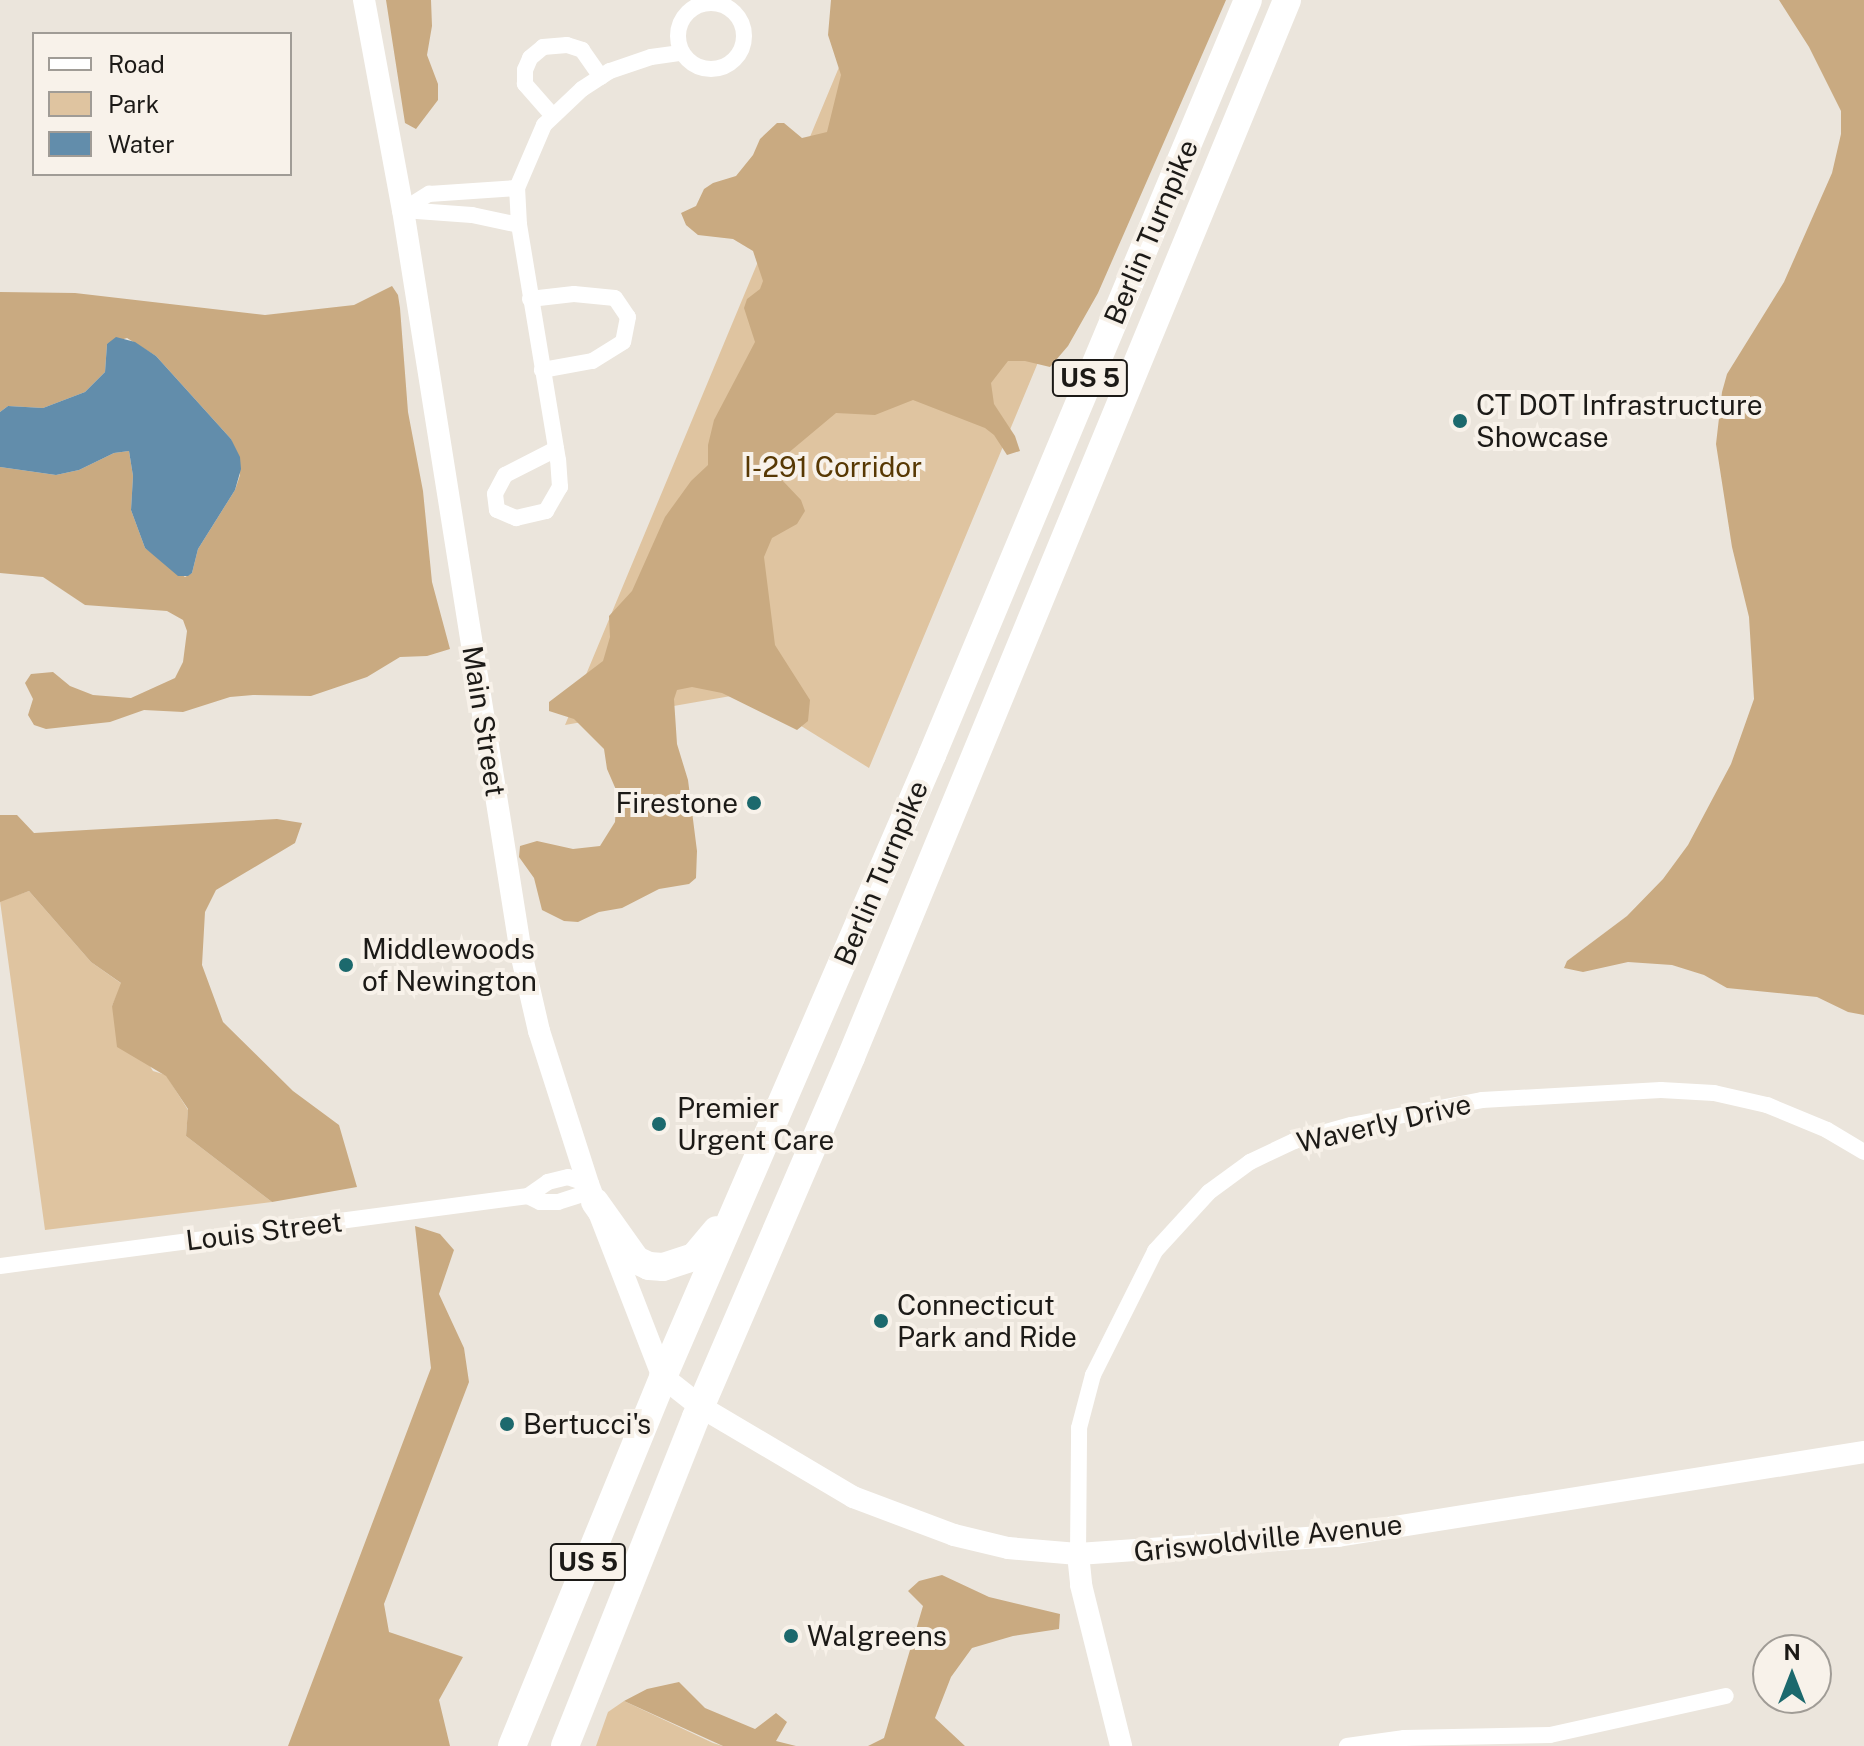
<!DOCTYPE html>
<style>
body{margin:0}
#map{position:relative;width:1864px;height:1746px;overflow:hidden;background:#ebe5dc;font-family:"Public Sans",sans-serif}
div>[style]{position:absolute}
.green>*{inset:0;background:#dfc4a0}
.forest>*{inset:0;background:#c9aa81}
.water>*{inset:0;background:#628dab}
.street>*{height:16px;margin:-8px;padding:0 8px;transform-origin:8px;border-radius:8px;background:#fff}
.street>.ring{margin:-8px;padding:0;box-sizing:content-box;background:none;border:16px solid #fff;border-radius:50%}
.secondary>*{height:22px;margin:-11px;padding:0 11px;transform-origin:11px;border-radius:11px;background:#fff}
.highway>*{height:28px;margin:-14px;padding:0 14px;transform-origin:14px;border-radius:14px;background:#fff}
.dots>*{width:22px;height:22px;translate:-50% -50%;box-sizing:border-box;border:4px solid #f8f2ea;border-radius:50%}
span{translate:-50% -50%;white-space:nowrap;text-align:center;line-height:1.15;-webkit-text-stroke:8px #f8f2ea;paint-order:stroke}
.shield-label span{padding:2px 6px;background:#f8f2ea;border:2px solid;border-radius:6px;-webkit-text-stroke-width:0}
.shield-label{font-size:26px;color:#1c1a17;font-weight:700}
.street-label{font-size:28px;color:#1c1a17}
.poi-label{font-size:28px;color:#1c1a17}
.left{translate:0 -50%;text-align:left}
.right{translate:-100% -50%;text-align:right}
.park-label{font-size:28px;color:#573803}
.legend{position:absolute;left:32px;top:32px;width:260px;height:144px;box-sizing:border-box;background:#f8f2ea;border:2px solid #a09c96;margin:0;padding:10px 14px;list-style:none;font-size:24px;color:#1c1a17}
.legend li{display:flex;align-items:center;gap:16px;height:40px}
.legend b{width:40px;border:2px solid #a09c96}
.north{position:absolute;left:1752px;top:1634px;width:80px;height:80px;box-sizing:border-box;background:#f8f2ea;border:2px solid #a09c96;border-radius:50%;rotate:0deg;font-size:22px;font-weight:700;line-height:32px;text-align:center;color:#1c1a17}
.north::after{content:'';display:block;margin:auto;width:28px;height:36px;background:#1c696d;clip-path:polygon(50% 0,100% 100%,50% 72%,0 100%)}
</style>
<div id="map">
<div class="green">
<div style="clip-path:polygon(867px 0,1189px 0,869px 768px,748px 693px,565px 725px)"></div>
<div style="clip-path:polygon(29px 891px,91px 962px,122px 984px,112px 1006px,153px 1071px,166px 1075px,188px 1110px,186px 1136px,272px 1202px,45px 1230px,0 901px)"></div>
<div style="clip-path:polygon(624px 1701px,713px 1743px,723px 1746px,596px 1746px,608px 1712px)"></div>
</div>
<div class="forest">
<div style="clip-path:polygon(386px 0,431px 0,432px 26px,427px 55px,438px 84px,438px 100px,416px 129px,405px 123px)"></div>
<div style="clip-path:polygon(831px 0,1226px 0,1098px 293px,1068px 346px,1050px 367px,1025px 361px,1008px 361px,991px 383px,994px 404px,1015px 436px,1020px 451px,1007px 455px,994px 435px,985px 428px,913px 400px,875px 415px,836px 413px,787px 454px,782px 480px,801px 500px,805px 511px,797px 524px,772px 538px,764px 557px,775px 645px,810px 700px,808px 721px,797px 730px,722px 693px,692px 687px,677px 690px,674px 699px,677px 744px,688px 780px,697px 851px,696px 878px,689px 884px,659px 889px,622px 908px,599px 912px,578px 922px,564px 921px,542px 910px,534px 878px,519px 857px,520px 846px,537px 841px,573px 849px,600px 846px,615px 822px,617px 792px,607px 769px,604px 749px,574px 719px,549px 711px,549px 702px,603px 661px,610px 637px,609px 616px,632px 591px,665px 517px,691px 481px,708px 465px,708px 445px,714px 420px,755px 342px,744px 308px,747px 299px,760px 289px,763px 281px,753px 251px,733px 239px,698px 235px,686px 225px,681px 213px,696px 206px,704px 189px,713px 183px,736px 176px,753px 155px,760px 139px,777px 123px,784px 123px,802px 138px,827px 132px,841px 75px,828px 35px)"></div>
<div style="clip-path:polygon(1779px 0,1864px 0,1864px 1015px,1848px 1012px,1817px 997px,1727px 988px,1704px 975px,1672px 965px,1628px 962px,1583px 972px,1564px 968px,1567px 961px,1627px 916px,1663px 879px,1688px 845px,1731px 764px,1754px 699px,1749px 617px,1732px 547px,1716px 444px,1722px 392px,1727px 374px,1784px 282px,1832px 173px,1841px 134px,1841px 111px,1809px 47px)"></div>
<div style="clip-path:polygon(392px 286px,398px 295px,400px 308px,408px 412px,423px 491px,432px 582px,450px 649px,427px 656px,400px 657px,367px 677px,311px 696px,253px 695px,230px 697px,183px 712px,144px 710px,110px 722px,46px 729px,34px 725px,28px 715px,33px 699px,25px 683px,31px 674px,53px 672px,70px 686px,93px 695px,131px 698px,175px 678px,183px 662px,187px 631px,183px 620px,167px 611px,85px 605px,43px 577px,0 573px,0 467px,56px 475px,79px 470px,114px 453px,129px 451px,133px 476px,131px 510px,145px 548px,185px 577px,192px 573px,198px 549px,235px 490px,240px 475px,231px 439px,156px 356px,127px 338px,107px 344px,105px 372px,85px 392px,43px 408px,8px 406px,0 412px,0 292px,75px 293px,265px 315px,354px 305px)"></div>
<div style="clip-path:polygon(0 815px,17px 815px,34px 833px,277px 819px,302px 823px,295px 843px,216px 890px,205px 912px,202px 965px,223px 1022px,293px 1091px,339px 1125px,357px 1187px,272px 1202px,186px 1136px,188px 1109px,166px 1076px,117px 1047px,112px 1006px,121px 983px,91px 962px,29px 891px,0 902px)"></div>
<div style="clip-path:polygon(415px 1226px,440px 1234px,454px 1250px,439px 1294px,464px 1348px,469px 1382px,384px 1604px,389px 1632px,463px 1657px,439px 1700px,450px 1746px,288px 1746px,431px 1368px)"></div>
<div style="clip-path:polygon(942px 1575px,989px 1597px,1060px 1614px,1059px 1629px,1013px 1636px,972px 1648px,951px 1677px,935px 1718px,965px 1746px,868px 1746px,884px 1738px,923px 1606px,908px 1591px,919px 1581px)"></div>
<div style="clip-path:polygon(679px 1682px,705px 1708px,755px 1729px,776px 1713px,787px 1722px,776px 1741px,796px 1746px,723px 1746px,624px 1701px,647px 1689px)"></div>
</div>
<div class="water">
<div style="clip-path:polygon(116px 337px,135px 342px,156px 356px,231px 439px,240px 457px,241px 469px,235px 490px,198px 549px,192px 573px,188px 576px,178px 576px,145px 548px,131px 510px,133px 476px,129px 451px,114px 453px,79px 470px,56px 475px,0 467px,0 412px,8px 406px,43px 408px,85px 392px,105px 372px,107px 344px)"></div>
</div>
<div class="street">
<div class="ring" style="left:678px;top:3px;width:50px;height:50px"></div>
<div style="left:553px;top:116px;width:43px;rotate:-131.2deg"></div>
<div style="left:525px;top:84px;width:14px;rotate:-90deg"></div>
<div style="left:525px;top:70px;width:13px;rotate:-67deg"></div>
<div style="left:530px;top:58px;width:17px;rotate:-40deg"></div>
<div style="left:543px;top:47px;width:24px;rotate:-5deg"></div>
<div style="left:567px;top:45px;width:16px;rotate:18deg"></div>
<div style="left:582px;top:50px;width:33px;rotate:55deg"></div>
<div style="left:403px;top:210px;width:31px;rotate:-32deg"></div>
<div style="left:429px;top:194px;width:88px;rotate:-3.9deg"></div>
<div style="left:403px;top:210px;width:69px;rotate:4.1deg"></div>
<div style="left:472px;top:215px;width:48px;rotate:12deg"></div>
<div style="left:530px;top:299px;width:44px;rotate:-6.5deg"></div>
<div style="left:574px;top:294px;width:41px;rotate:5.6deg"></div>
<div style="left:615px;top:298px;width:23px;rotate:56deg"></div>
<div style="left:628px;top:317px;width:25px;rotate:101deg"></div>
<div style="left:623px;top:342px;width:36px;rotate:148deg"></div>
<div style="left:592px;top:361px;width:51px;rotate:169.8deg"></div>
<div style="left:556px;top:449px;width:57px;rotate:153deg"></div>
<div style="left:505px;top:475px;width:21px;rotate:118deg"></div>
<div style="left:495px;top:494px;width:16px;rotate:83deg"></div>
<div style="left:497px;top:510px;width:21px;rotate:23deg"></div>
<div style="left:516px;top:518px;width:31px;rotate:-13deg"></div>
<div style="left:546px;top:511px;width:28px;rotate:-60deg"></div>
<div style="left:560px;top:487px;width:27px;rotate:-94deg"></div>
<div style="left:558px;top:460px;width:238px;rotate:-99.4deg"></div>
<div style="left:519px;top:225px;width:37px;rotate:-93deg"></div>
<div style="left:517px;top:188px;width:69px;rotate:-66.8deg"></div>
<div style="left:544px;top:125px;width:52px;rotate:-43.5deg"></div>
<div style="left:582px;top:89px;width:33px;rotate:-33deg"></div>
<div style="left:610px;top:71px;width:43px;rotate:-18.9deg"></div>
<div style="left:651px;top:57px;width:30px;rotate:-8deg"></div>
<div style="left:0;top:1266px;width:533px;rotate:-7.55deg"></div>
<div style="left:528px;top:1196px;width:13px;rotate:27deg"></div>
<div style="left:540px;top:1202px;width:18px"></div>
<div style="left:558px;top:1202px;width:25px;rotate:-18deg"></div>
<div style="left:582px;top:1194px;width:12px;rotate:-59deg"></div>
<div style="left:588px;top:1184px;width:21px;rotate:-161deg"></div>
<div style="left:568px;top:1177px;width:21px;rotate:166deg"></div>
<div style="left:548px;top:1182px;width:24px;rotate:145deg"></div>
<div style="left:1078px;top:1554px;width:126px;rotate:-89.5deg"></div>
<div style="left:1079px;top:1428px;width:55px;rotate:-75.2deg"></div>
<div style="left:1093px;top:1375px;width:139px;rotate:-63.4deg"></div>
<div style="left:1155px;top:1251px;width:80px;rotate:-47.5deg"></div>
<div style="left:1209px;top:1192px;width:51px;rotate:-36.2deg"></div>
<div style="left:1250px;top:1162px;width:49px;rotate:-25.5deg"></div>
<div style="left:1294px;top:1141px;width:59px;rotate:-15.7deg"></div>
<div style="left:1351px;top:1125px;width:133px;rotate:-10.8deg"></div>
<div style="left:1482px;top:1100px;width:179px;rotate:-3.2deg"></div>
<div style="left:1661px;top:1090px;width:53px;rotate:3.2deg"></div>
<div style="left:1714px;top:1093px;width:54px;rotate:12.8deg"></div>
<div style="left:1767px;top:1105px;width:65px;rotate:22.6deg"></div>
<div style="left:1827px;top:1130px;width:43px;rotate:30.7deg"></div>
<div style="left:1347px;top:1746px;width:58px;rotate:-8deg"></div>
<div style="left:1404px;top:1738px;width:146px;rotate:-1.2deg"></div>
<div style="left:1550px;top:1735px;width:180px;rotate:-12.5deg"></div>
</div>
<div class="secondary">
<div style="left:364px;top:0;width:214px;rotate:79.5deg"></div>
<div style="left:403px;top:210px;width:752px;rotate:80.98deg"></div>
<div style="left:521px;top:953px;width:80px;rotate:77deg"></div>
<div style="left:539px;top:1031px;width:161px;rotate:72.2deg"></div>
<div style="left:588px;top:1184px;width:207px;rotate:68.8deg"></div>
<div style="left:663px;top:1377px;width:48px;rotate:38.3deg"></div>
<div style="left:701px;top:1407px;width:177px;rotate:30.6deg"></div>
<div style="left:853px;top:1497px;width:108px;rotate:20.6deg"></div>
<div style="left:954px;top:1535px;width:56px;rotate:13.5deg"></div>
<div style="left:1008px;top:1548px;width:70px;rotate:4.9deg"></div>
<div style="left:1078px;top:1554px;width:261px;rotate:-4deg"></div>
<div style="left:1338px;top:1536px;width:533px;rotate:-9.07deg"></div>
<div style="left:1078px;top:1554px;width:31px;rotate:84deg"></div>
<div style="left:1081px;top:1585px;width:166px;rotate:76deg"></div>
</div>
<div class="highway">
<div style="left:595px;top:1202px;width:71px;rotate:54.7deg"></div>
<div style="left:636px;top:1260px;width:14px;rotate:25deg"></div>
<div style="left:649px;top:1266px;width:14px;rotate:4deg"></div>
<div style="left:663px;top:1267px;width:33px;rotate:-18deg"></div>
<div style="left:694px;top:1257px;width:35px;rotate:-50deg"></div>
<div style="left:512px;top:1746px;width:399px;rotate:-67.7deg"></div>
<div style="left:663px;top:1377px;width:678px;rotate:-66.61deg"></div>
<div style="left:932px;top:755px;width:818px;rotate:-67.29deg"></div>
<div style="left:565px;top:1746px;width:354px;rotate:-68.3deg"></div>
<div style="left:696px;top:1417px;width:392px;rotate:-66.7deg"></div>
<div style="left:851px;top:1057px;width:1143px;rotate:-67.58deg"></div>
</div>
<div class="dots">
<div style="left:1460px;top:421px;background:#1c696d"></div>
<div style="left:754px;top:803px;background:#1c696d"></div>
<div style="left:346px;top:965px;background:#1c696d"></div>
<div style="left:659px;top:1124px;background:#1c696d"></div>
<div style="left:881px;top:1321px;background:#1c696d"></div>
<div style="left:507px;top:1424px;background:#1c696d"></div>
<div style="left:791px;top:1636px;background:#1c696d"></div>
</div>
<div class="shield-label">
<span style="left:1090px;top:378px">US 5</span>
<span style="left:588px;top:1562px">US 5</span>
</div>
<div class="street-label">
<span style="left:1151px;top:232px;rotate:-67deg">Berlin Turnpike</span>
<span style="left:484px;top:721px;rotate:81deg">Main Street</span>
<span style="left:881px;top:873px;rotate:-67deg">Berlin Turnpike</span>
<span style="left:1384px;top:1123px;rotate:-13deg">Waverly Drive</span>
<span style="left:264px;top:1231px;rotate:-7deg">Louis Street</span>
<span style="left:1268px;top:1538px;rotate:-6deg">Griswoldville Avenue</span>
</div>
<div class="poi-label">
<span class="left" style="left:1476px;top:421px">CT DOT Infrastructure<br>Showcase</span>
<span class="right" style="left:738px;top:803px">Firestone</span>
<span class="left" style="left:362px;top:965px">Middlewoods<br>of Newington</span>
<span class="left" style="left:677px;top:1124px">Premier<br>Urgent Care</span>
<span class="left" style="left:897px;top:1321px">Connecticut<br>Park and Ride</span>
<span class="left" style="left:523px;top:1424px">Bertucci's</span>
<span class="left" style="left:807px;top:1636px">Walgreens</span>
</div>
<div class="park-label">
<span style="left:833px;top:467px">I-291 Corridor</span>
</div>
<ul class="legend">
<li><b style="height:10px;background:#fff"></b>Road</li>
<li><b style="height:22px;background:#dfc4a0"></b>Park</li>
<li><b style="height:22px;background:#628dab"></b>Water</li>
</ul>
<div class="north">N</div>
</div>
